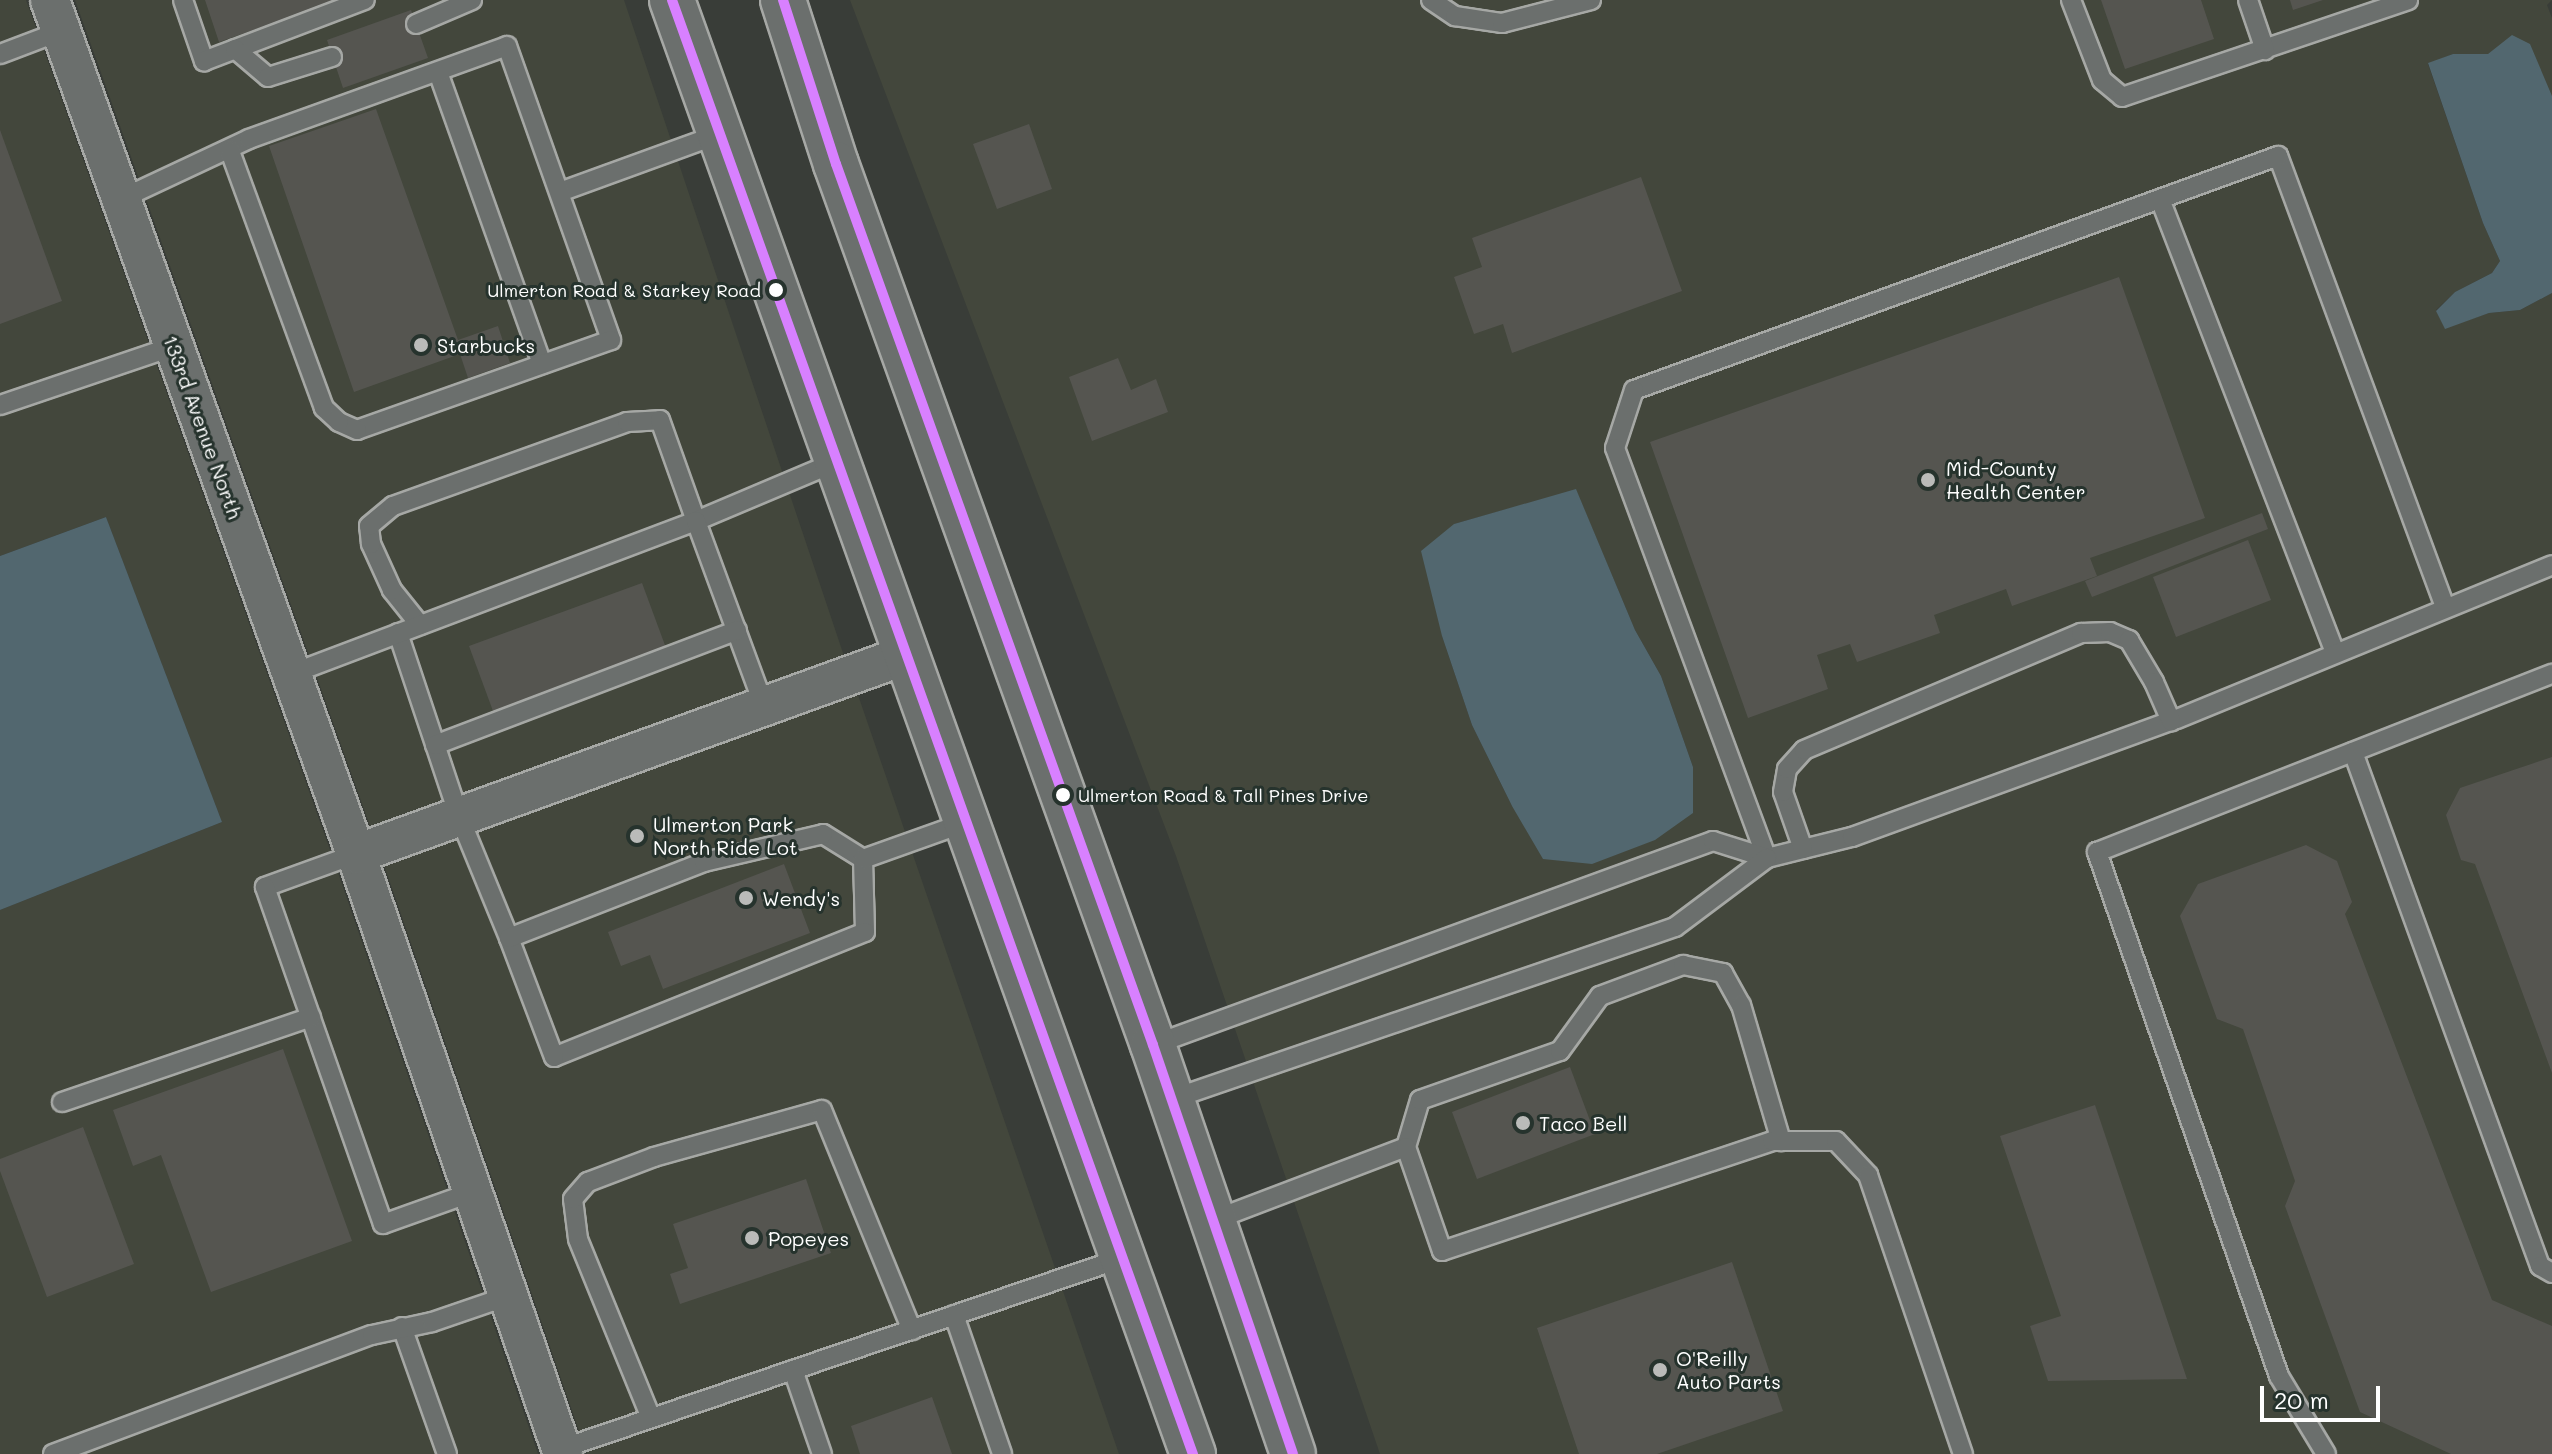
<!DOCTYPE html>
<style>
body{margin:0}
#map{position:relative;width:2552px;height:1454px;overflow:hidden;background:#393d38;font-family:Mali,sans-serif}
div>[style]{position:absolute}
.built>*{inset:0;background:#43473c}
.water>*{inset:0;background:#52676f}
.building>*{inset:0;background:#555550}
.roads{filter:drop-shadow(2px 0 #a6a8a5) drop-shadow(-2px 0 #a6a8a5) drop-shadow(0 2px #a6a8a5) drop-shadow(0 -2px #a6a8a5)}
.lane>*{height:18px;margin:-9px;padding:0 9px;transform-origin:9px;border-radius:9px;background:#6b6f6d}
.street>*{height:38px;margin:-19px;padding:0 19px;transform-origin:19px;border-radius:19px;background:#6b6f6d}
.primary>*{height:44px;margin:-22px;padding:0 22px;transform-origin:22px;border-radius:22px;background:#6b6f6d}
.bus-1>*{height:10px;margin:-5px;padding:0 5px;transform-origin:5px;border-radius:5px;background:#d880ff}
.dots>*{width:22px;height:22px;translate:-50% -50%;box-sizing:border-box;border:4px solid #26332d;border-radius:50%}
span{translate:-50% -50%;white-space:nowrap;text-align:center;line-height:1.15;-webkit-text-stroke:6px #26332d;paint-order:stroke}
.bus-label{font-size:18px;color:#fff}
.right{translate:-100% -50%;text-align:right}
.left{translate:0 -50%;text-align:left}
.poi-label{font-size:20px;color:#fff}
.street-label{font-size:20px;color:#fff}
.scale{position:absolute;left:2260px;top:1386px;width:120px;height:36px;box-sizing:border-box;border:4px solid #fff;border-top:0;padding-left:10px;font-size:24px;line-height:28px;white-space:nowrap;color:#fff;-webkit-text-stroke:6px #26332d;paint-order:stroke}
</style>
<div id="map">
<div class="built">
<div style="clip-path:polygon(0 0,26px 0,334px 861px,538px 1454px,0 1454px,0 910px,222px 822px,106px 517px,0 556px)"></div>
<div style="clip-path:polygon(75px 0,624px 0,844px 656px,370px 826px)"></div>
<div style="clip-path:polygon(evenodd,850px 0,2552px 0,2547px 5px,2552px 18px,2552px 96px,2488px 54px,2453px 54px,2428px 64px,2483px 223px,2500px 261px,2492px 273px,2455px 292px,2436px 310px,2445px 328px,2489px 313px,2520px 310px,2552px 293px,2552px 1454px,1380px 1454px,1176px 856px,850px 0,1576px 490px,1635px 630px,1661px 676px,1693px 767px,1512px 806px,1472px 725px,1442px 636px,1454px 524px,1576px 490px)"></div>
<div style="clip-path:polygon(858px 695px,1119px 1454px,587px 1454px,384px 865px)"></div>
</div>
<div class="water">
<div style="clip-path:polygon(2512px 35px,2530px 44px,2552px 96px,2552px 293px,2520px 310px,2489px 313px,2445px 329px,2436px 311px,2455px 292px,2492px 273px,2500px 261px,2483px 223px,2428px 63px,2453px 54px,2488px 54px)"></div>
<div style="clip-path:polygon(1576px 489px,1635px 630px,1661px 676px,1693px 767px,1693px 813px,1655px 840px,1592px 864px,1543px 859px,1512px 806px,1472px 725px,1442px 636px,1421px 551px,1454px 524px)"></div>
<div style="clip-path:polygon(106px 517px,222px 822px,0 910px,0 556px)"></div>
</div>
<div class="building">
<div style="clip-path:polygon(205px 0,339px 0,219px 42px)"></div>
<div style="clip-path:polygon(2101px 0,2201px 0,2214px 39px,2125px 69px)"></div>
<div style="clip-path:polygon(2290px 0,2323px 0,2293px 10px)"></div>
<div style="clip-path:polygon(411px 10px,428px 58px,343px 88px,327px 40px)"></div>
<div style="clip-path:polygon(376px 109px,458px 340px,498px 326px,510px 363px,468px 378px,460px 354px,354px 392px,269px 146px)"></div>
<div style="clip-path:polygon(1029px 124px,1052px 189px,997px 209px,973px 144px)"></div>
<div style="clip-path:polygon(0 130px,62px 301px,0 324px)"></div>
<div style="clip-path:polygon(1641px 177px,1682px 291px,1512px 353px,1503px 324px,1474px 334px,1454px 277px,1482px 267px,1472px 238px)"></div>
<div style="clip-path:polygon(2119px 277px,2205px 518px,2090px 558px,2097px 576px,2012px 606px,2006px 589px,1934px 615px,1940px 633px,1857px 662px,1850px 644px,1817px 655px,1828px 689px,1748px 718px,1650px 442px)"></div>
<div style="clip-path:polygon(1118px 358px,1131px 390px,1156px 379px,1168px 412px,1092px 441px,1069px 377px)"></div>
<div style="clip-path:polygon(2262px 513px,2268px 529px,2092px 597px,2085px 581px)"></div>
<div style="clip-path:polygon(2248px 540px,2271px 600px,2176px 637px,2153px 577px)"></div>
<div style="clip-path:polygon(642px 583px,666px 648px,493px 711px,469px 646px)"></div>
<div style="clip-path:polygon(2552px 757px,2552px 1073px,2475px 864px,2461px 860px,2446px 815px,2460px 788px)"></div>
<div style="clip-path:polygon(2306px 845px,2337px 861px,2352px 902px,2345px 914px,2492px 1300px,2552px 1326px,2552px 1454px,2451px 1454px,2360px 1412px,2285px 1206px,2295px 1181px,2243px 1029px,2217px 1019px,2180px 916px,2198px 884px)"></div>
<div style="clip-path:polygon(784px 864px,810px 933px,663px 989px,650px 955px,621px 966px,608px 932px)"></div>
<div style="clip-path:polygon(283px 1049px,352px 1241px,211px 1292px,161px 1155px,133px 1166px,113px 1110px)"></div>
<div style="clip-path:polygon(1570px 1067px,1595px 1134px,1477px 1179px,1452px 1112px)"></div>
<div style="clip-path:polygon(2095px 1105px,2187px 1379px,2048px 1381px,2030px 1326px,2061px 1316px,2000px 1136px)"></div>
<div style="clip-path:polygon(83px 1127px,134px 1264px,47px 1297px,0 1171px,0 1159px)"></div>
<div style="clip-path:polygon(806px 1179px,831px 1253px,680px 1304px,670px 1274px,688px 1268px,673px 1224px)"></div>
<div style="clip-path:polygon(1732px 1262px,1783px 1411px,1657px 1454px,1579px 1454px,1537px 1328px)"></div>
<div style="clip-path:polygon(932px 1397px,952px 1454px,860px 1454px,851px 1426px)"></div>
</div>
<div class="roads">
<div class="lane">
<div style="left:183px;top:0;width:65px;rotate:71deg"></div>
<div style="left:204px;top:61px;width:172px;rotate:-20.8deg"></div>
<div style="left:1431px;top:0;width:29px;rotate:34deg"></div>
<div style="left:1455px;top:16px;width:48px;rotate:8.5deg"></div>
<div style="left:1502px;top:23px;width:92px;rotate:-14.5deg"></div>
<div style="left:2071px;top:0;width:86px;rotate:68.8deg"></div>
<div style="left:2102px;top:80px;width:26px;rotate:40deg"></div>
<div style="left:2122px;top:97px;width:302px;rotate:-18.7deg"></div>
<div style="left:2248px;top:0;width:53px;rotate:71.2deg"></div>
<div style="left:416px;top:24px;width:61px;rotate:-23.2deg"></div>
<div style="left:235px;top:49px;width:43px;rotate:40.3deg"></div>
<div style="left:268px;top:77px;width:67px;rotate:-17.4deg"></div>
<div style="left:0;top:54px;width:65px;rotate:-20.7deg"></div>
<div style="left:438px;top:72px;width:310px;rotate:70.4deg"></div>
<div style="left:560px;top:192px;width:169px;rotate:-20deg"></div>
<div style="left:121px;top:199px;width:141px;rotate:-25.1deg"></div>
<div style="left:249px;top:139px;width:274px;rotate:-19.8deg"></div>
<div style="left:507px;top:46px;width:312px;rotate:70.5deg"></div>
<div style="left:611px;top:340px;width:269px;rotate:160.5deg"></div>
<div style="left:357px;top:430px;width:20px;rotate:-156deg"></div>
<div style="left:339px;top:422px;width:21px;rotate:-137deg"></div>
<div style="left:324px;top:408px;width:274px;rotate:-110.1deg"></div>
<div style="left:2160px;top:199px;width:486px;rotate:68.9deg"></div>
<div style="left:0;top:405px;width:184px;rotate:-18.7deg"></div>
<div style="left:2445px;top:607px;width:481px;rotate:-110.3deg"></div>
<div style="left:2278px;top:156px;width:685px;rotate:160.03deg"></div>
<div style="left:1634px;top:390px;width:61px;rotate:108.1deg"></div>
<div style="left:1615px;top:448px;width:437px;rotate:69.7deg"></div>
<div style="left:1767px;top:858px;width:88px;rotate:-13.9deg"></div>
<div style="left:1852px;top:837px;width:346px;rotate:-20deg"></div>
<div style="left:2177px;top:719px;width:405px;rotate:-22.3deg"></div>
<div style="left:420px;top:625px;width:45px;rotate:-128.7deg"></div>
<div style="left:392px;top:590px;width:51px;rotate:-114.5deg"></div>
<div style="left:371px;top:544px;width:18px;rotate:-96deg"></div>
<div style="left:369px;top:526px;width:31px;rotate:-40deg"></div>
<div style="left:393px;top:506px;width:249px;rotate:-19.7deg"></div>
<div style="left:627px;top:422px;width:33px;rotate:-3deg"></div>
<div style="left:660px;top:420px;width:107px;rotate:70.4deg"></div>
<div style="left:696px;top:521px;width:152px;rotate:-22.9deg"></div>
<div style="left:398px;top:633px;width:193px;rotate:71.6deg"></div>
<div style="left:459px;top:816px;width:132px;rotate:67.7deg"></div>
<div style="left:291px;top:674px;width:433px;rotate:-20.7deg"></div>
<div style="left:696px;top:521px;width:197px;rotate:69.8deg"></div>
<div style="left:435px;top:745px;width:323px;rotate:-20.8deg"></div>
<div style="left:2353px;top:752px;width:547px;rotate:70.01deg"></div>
<div style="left:2540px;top:1266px;width:14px;rotate:30deg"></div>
<div style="left:823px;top:834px;width:47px;rotate:32deg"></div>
<div style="left:863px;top:859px;width:73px;rotate:88.4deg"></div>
<div style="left:865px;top:932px;width:335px;rotate:158.1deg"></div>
<div style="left:554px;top:1057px;width:127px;rotate:-110.7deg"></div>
<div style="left:509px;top:938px;width:209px;rotate:-21.3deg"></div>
<div style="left:704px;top:862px;width:122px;rotate:-13.2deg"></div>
<div style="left:1803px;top:849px;width:60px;rotate:-109.3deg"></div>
<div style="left:1783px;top:792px;width:23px;rotate:-80deg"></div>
<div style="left:1787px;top:769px;width:25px;rotate:-48deg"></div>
<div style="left:1804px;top:750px;width:301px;rotate:-22.9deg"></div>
<div style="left:2081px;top:633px;width:29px;rotate:-2deg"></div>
<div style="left:2110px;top:632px;width:21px;rotate:23deg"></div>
<div style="left:2129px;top:640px;width:49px;rotate:59.2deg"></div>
<div style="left:2154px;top:682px;width:43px;rotate:66.4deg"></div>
<div style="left:356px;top:854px;width:97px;rotate:160.1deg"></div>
<div style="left:265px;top:887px;width:357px;rotate:70.7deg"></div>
<div style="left:383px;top:1224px;width:96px;rotate:-19.6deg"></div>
<div style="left:863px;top:859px;width:110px;rotate:-19.6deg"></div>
<div style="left:1153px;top:1045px;width:596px;rotate:-20.02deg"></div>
<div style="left:1713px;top:841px;width:57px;rotate:17.5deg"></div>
<div style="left:1767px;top:858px;width:115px;rotate:143.1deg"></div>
<div style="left:1675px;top:927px;width:532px;rotate:161.12deg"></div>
<div style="left:62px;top:1102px;width:263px;rotate:-18.8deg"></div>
<div style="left:1406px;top:1147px;width:49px;rotate:-73.4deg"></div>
<div style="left:1420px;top:1100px;width:148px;rotate:-19.3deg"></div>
<div style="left:1560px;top:1051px;width:68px;rotate:-54deg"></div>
<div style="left:1600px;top:996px;width:89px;rotate:-20.5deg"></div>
<div style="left:1683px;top:965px;width:41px;rotate:11.3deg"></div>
<div style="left:1723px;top:973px;width:37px;rotate:61deg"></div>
<div style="left:1741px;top:1005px;width:142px;rotate:73.6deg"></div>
<div style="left:1214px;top:1220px;width:205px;rotate:-20.8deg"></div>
<div style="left:1406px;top:1147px;width:110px;rotate:70.9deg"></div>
<div style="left:1442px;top:1251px;width:348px;rotate:-18.4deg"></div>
<div style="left:1772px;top:1141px;width:64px"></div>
<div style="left:1836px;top:1141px;width:47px;rotate:46.7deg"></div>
<div style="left:1868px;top:1175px;width:295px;rotate:71.2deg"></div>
<div style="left:954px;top:1315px;width:147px;rotate:70.9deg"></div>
<div style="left:402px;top:1327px;width:135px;rotate:70.5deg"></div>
<div style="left:793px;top:1370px;width:89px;rotate:71deg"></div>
<div style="left:651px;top:1418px;width:193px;rotate:-112.2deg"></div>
<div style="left:578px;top:1239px;width:40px;rotate:-97.1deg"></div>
<div style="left:573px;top:1199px;width:23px;rotate:-49deg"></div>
<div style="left:588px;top:1182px;width:71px;rotate:-20.7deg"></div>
<div style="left:654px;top:1157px;width:174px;rotate:-15.6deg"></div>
<div style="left:822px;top:1110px;width:238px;rotate:67.8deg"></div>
<div style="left:561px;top:1449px;width:593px;rotate:-18.8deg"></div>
<div style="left:53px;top:1454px;width:340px;rotate:-20.5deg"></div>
<div style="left:372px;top:1335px;width:61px;rotate:-12.2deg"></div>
<div style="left:432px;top:1322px;width:80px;rotate:-18.9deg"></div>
<div style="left:2326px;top:1454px;width:91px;rotate:-121.1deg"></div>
<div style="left:2279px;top:1376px;width:555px;rotate:-109.15deg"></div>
<div style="left:2097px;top:852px;width:489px;rotate:-21.4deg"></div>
</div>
<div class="street">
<div style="left:50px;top:0;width:907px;rotate:70.29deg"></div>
<div style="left:356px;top:854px;width:635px;rotate:70.97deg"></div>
<div style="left:356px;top:854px;width:585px;rotate:-19.89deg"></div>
</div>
<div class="primary">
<div style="left:672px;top:0;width:1545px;rotate:70.29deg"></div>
<div style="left:783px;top:0;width:172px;rotate:72.1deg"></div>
<div style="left:836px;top:164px;width:936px;rotate:70.21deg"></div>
<div style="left:1153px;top:1045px;width:432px;rotate:71.1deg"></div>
</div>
</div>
<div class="bus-1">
<div style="left:672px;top:0;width:1545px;rotate:70.29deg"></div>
<div style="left:783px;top:0;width:172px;rotate:72.1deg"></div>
<div style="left:836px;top:164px;width:936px;rotate:70.21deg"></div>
<div style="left:1153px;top:1045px;width:432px;rotate:71.1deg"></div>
</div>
<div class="dots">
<div style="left:776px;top:290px;background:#fff"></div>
<div style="left:421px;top:345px;background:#babbb9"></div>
<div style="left:1928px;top:480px;background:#babbb9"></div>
<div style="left:1063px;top:795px;background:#fff"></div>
<div style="left:637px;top:836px;background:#babbb9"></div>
<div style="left:746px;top:898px;background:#babbb9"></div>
<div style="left:1523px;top:1123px;background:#babbb9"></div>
<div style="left:752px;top:1238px;background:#babbb9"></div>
<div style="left:1660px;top:1370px;background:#babbb9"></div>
</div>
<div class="bus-label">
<span class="right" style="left:761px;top:290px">Ulmerton Road &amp; Starkey Road</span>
<span class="left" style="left:1078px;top:795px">Ulmerton Road &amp; Tall Pines Drive</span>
</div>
<div class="poi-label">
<span class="left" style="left:437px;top:345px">Starbucks</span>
<span class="left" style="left:1946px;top:480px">Mid-County<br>Health Center</span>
<span class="left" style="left:653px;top:836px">Ulmerton Park<br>North Ride Lot</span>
<span class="left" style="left:762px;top:898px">Wendy's</span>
<span class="left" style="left:1539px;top:1123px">Taco Bell</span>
<span class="left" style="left:768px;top:1238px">Popeyes</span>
<span class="left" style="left:1676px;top:1370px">O'Reilly<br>Auto Parts</span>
</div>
<div class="street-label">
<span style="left:203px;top:427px;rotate:70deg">133rd Avenue North</span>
</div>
<div class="scale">20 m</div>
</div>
